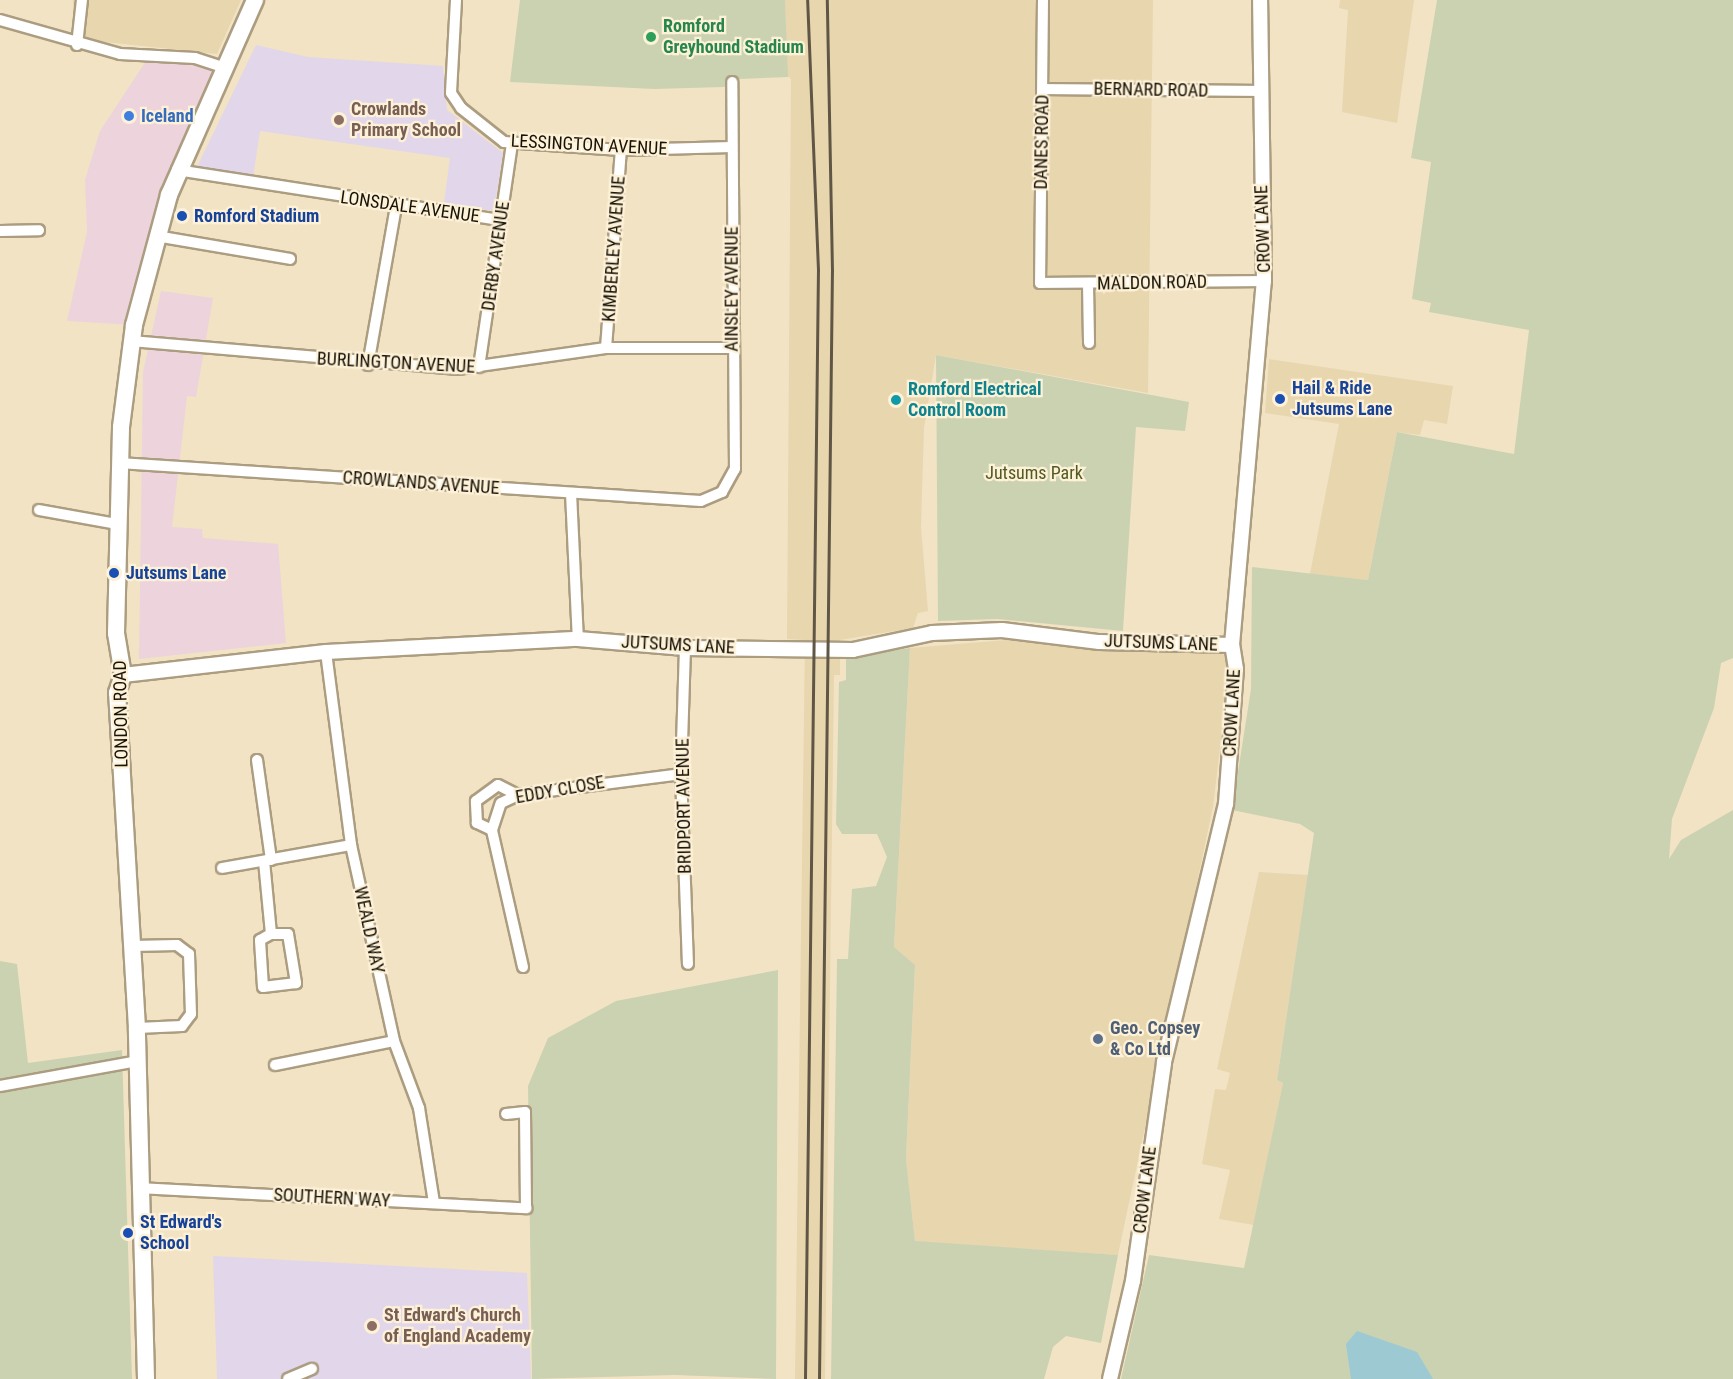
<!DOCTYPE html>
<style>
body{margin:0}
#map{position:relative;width:1733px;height:1379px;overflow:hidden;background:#f2e3c4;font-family:"Roboto Condensed",sans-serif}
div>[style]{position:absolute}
.commercial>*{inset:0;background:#ecd3dc}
.built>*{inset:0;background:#e8d6af}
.education>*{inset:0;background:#e1d6ea}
.green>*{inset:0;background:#cbd2b2}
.water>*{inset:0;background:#9dc9d2}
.roads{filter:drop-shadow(2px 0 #ac9d80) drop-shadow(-2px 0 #ac9d80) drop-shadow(0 2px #ac9d80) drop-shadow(0 -2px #ac9d80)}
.minor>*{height:10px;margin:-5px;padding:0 5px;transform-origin:5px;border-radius:5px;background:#fff}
.tertiary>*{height:14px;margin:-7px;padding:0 7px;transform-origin:7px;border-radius:7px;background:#fff}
.primary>*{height:16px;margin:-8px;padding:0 8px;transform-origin:8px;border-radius:8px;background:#fff}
.rail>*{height:3px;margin:-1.5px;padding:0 1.5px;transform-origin:1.5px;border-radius:1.5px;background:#5f5645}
.dots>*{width:16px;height:16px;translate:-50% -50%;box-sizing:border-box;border:3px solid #fdf1d7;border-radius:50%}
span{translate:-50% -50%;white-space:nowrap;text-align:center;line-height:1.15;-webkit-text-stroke:4.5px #fdf1d7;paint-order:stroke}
.leisure-label{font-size:18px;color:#27864d;font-weight:700}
.left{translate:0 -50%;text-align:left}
.street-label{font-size:18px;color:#181207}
.education-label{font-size:18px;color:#785e54;font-weight:700}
.shop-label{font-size:18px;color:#366cbe;font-weight:700}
.transit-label{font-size:18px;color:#164399;font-weight:700}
.culture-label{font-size:18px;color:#0d838f;font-weight:700}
.park-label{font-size:18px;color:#525a23}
.service-label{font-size:18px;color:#4e5e75;font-weight:700}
</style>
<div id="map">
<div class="commercial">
<div style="clip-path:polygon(150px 55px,223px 67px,134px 325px,67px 321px,87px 232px,85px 180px,100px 131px)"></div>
<div style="clip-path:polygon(161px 291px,213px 298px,196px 397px,187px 396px,172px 527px,202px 529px,203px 538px,278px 544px,286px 643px,139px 659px,143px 372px)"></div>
</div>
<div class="built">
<div style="clip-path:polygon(73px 0,241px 0,217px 54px,86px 40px,73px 30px)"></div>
<div style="clip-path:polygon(785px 0,1153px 0,1148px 393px,936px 355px,924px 428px,921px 527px,928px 611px,918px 613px,913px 628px,840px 640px,840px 675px,834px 675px,825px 1379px,795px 1379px,805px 640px,787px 639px,791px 79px,786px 75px)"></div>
<div style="clip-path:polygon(1340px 0,1414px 0,1397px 123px,1342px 112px,1348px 10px,1339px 8px)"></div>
<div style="clip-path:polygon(1269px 359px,1453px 386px,1447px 424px,1424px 420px,1420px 435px,1397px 432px,1368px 580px,1310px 574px,1339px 424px,1265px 413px)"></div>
<div style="clip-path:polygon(1006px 640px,1221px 652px,1230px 663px,1213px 807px,1118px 1255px,915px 1242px,906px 1159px,915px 966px,894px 947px,910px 648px)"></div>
<div style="clip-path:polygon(1259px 872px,1308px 875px,1277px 1080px,1283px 1083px,1254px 1225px,1219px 1219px,1230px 1170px,1202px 1164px,1215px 1089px,1226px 1090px,1230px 1073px,1217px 1069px)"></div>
</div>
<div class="education">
<div style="clip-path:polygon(256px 45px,308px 57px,443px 66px,447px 110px,503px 153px,494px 211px,444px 203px,450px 158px,260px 131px,253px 177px,196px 169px)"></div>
<div style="clip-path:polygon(213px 1256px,527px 1273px,531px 1379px,217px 1379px)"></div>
</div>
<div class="green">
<div style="clip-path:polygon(520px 0,785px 0,788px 77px,740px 79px,724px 87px,654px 89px,510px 82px)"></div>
<div style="clip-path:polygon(1437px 0,1733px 0,1733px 658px,1721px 663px,1714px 708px,1672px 819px,1669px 859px,1681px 840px,1733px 810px,1733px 1379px,1121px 1379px,1149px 1255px,1244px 1268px,1283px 1083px,1277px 1080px,1314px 833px,1300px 824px,1232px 810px,1251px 689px,1252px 567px,1368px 580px,1397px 432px,1514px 454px,1529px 330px,1429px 312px,1431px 303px,1412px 299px,1431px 162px,1411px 158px)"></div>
<div style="clip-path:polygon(936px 355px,1189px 402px,1185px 431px,1136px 427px,1123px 631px,997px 619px,938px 621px)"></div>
<div style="clip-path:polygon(910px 648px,894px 947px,915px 965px,906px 1159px,915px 1241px,1118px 1255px,1101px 1343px,1066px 1336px,1053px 1347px,1044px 1379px,831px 1379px,837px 959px,848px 959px,852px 889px,876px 886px,887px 857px,877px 834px,842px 834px,836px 824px,839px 682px,846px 680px,846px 658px)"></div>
<div style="clip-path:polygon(0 961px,17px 964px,28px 1063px,122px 1050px,132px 1379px,0 1379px)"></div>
<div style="clip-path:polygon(778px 970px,776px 1379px,675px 1375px,532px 1379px,528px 1086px,548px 1038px,616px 1001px)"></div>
</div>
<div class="water">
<div style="clip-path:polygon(1357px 1331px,1417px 1352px,1433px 1379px,1351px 1379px,1346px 1344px)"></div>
</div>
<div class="roads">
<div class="minor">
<div style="left:456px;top:0;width:93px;rotate:93.1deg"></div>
<div style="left:451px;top:93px;width:18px;rotate:56deg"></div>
<div style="left:461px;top:108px;width:55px;rotate:38.3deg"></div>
<div style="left:504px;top:142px;width:117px;rotate:3.9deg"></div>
<div style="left:621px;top:150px;width:111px;rotate:-1.5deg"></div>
<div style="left:1043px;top:0;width:283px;rotate:90.6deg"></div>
<div style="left:1040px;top:283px;width:224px;rotate:-0.5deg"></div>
<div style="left:0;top:20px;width:125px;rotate:15.8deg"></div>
<div style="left:120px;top:54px;width:75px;rotate:3.1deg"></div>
<div style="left:195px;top:58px;width:29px;rotate:18deg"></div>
<div style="left:77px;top:45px;width:45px;rotate:-83.7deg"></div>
<div style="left:1043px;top:89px;width:217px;rotate:0.5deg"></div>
<div style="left:177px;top:170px;width:328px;rotate:8.8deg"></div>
<div style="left:0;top:231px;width:39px;rotate:-1deg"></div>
<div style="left:156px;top:236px;width:136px;rotate:9.7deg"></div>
<div style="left:1088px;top:284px;width:59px;rotate:89deg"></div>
<div style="left:131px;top:341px;width:328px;rotate:4.9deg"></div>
<div style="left:458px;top:369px;width:149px;rotate:-8.1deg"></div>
<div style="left:606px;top:348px;width:126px"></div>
<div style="left:606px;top:348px;width:199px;rotate:-85.7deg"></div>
<div style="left:368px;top:365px;width:161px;rotate:-80deg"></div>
<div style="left:479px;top:367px;width:225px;rotate:-81.6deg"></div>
<div style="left:119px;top:463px;width:583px;rotate:3.74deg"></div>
<div style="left:701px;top:501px;width:23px;rotate:-23deg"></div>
<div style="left:722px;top:492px;width:26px;rotate:-61deg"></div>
<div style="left:735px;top:469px;width:387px;rotate:-90.4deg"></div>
<div style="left:571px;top:493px;width:146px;rotate:87.3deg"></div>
<div style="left:39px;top:510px;width:79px;rotate:10.2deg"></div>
<div style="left:685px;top:648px;width:126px;rotate:91.8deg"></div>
<div style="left:681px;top:774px;width:190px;rotate:87.9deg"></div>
<div style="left:326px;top:652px;width:195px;rotate:82.6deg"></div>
<div style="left:351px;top:845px;width:201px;rotate:77.6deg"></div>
<div style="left:394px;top:1041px;width:72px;rotate:69.5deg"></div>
<div style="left:419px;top:1108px;width:96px;rotate:81deg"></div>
<div style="left:257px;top:760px;width:101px;rotate:82deg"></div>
<div style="left:492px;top:830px;width:17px;rotate:-155deg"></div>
<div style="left:477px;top:823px;width:22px;rotate:-93deg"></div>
<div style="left:476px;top:801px;width:27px;rotate:-36deg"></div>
<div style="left:498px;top:785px;width:22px;rotate:27deg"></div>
<div style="left:264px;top:861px;width:73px;rotate:84.5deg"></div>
<div style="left:271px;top:934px;width:17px"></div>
<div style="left:288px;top:934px;width:50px;rotate:80.7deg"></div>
<div style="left:296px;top:983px;width:33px;rotate:173deg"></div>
<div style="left:263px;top:987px;width:47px;rotate:-93.7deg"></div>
<div style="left:260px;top:940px;width:13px;rotate:-29deg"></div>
<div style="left:222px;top:868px;width:131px;rotate:-10.1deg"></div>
<div style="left:133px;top:946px;width:44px;rotate:-1.3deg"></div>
<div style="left:177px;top:945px;width:15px;rotate:37deg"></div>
<div style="left:189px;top:954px;width:60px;rotate:88.1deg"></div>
<div style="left:191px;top:1014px;width:15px;rotate:127deg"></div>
<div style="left:182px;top:1026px;width:45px;rotate:177.5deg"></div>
<div style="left:523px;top:967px;width:140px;rotate:-102.8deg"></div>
<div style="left:492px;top:830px;width:28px;rotate:-72deg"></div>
<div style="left:501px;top:803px;width:19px;rotate:-25deg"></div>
<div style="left:518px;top:795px;width:164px;rotate:-7.3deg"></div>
<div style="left:275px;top:1065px;width:121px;rotate:-11.4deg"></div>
<div style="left:0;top:1086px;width:140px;rotate:-10.3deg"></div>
<div style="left:138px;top:1188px;width:389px;rotate:3deg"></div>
<div style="left:526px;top:1208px;width:96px;rotate:-90.6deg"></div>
<div style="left:525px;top:1112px;width:19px;rotate:174deg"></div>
<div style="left:288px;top:1379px;width:26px;rotate:-23deg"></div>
</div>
<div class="tertiary">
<div style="left:123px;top:675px;width:204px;rotate:-6.5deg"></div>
<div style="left:326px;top:652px;width:252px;rotate:-3deg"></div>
<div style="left:578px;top:639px;width:107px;rotate:4.8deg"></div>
<div style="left:685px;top:648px;width:168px;rotate:0.7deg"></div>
<div style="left:853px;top:650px;width:81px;rotate:-12.1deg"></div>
<div style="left:932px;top:633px;width:70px;rotate:-2.5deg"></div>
<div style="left:1002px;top:630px;width:98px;rotate:7.1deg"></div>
<div style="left:1099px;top:642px;width:133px;rotate:1.3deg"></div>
<div style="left:1110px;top:1379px;width:101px;rotate:-76.8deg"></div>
<div style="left:1133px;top:1281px;width:221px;rotate:-81.9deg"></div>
<div style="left:1164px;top:1062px;width:265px;rotate:-76.5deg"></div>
<div style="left:1226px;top:804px;width:135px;rotate:-85.8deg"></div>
<div style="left:1236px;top:669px;width:24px;rotate:-99deg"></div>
<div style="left:1232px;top:645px;width:365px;rotate:-85deg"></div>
<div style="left:1264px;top:281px;width:281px;rotate:-90.8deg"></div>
</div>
<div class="primary">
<div style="left:146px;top:1379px;width:351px;rotate:-91.5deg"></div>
<div style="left:137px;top:1028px;width:336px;rotate:-93.4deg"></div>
<div style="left:117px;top:693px;width:19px;rotate:-72deg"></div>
<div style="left:123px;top:675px;width:43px;rotate:-99.5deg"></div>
<div style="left:116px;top:633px;width:206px;rotate:-88.6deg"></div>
<div style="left:121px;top:427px;width:103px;rotate:-82.7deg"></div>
<div style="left:134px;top:325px;width:135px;rotate:-74.9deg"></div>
<div style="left:169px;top:195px;width:213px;rotate:-66.2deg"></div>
</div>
</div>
<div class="rail">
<div style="left:805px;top:1379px;width:1109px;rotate:-89.33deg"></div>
<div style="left:818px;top:270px;width:270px;rotate:-92.3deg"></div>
<div style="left:819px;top:1379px;width:1108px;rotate:-89.33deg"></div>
<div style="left:832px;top:271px;width:271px;rotate:-91.1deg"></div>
</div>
<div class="dots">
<div style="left:651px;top:37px;background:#2e9e5b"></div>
<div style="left:129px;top:116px;background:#3f7fe0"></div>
<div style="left:339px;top:120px;background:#8d6e63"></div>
<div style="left:182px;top:216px;background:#1a4fb4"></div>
<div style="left:1280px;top:399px;background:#1a4fb4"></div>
<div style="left:896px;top:400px;background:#0f9aa8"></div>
<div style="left:114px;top:573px;background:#1a4fb4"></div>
<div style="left:1098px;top:1039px;background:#5c6f8a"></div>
<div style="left:128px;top:1233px;background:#1a4fb4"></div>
<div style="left:372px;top:1326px;background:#8d6e63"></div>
</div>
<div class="leisure-label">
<span class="left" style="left:663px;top:37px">Romford<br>Greyhound Stadium</span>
</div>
<div class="street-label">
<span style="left:1151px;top:90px;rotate:1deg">BERNARD ROAD</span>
<span style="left:1042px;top:142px;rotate:-89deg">DANES ROAD</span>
<span style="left:589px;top:145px;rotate:3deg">LESSINGTON AVENUE</span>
<span style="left:410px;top:207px;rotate:8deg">LONSDALE AVENUE</span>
<span style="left:1263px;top:229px;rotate:-92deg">CROW LANE</span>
<span style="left:614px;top:249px;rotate:-86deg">KIMBERLEY AVENUE</span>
<span style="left:496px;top:256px;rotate:-82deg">DERBY AVENUE</span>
<span style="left:1152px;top:283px;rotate:-1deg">MALDON ROAD</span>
<span style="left:732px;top:289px;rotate:-90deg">AINSLEY AVENUE</span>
<span style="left:396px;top:363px;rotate:3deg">BURLINGTON AVENUE</span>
<span style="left:421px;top:483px;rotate:4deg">CROWLANDS AVENUE</span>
<span style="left:1161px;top:643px;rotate:2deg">JUTSUMS LANE</span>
<span style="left:678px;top:645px;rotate:3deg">JUTSUMS LANE</span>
<span style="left:1232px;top:713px;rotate:-87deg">CROW LANE</span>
<span style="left:121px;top:714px;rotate:-91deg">LONDON ROAD</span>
<span style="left:560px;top:790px;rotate:-10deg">EDDY CLOSE</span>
<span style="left:684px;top:806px;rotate:-91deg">BRIDPORT AVENUE</span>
<span style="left:369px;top:930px;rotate:78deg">WEALD WAY</span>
<span style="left:1145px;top:1190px;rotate:-83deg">CROW LANE</span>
<span style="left:332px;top:1198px;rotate:3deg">SOUTHERN WAY</span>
</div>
<div class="education-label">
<span class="left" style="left:351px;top:120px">Crowlands<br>Primary School</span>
<span class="left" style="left:384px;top:1326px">St Edward's Church<br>of England Academy</span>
</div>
<div class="shop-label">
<span class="left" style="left:141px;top:116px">Iceland</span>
</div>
<div class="transit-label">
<span class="left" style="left:194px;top:216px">Romford Stadium</span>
<span class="left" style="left:1292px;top:399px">Hail &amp; Ride<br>Jutsums Lane</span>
<span class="left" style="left:126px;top:573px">Jutsums Lane</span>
<span class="left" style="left:140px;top:1233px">St Edward's<br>School</span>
</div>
<div class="culture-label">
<span class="left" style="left:908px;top:400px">Romford Electrical<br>Control Room</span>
</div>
<div class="park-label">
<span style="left:1034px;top:473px">Jutsums Park</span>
</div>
<div class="service-label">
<span class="left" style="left:1110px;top:1039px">Geo. Copsey<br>&amp; Co Ltd</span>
</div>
</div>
